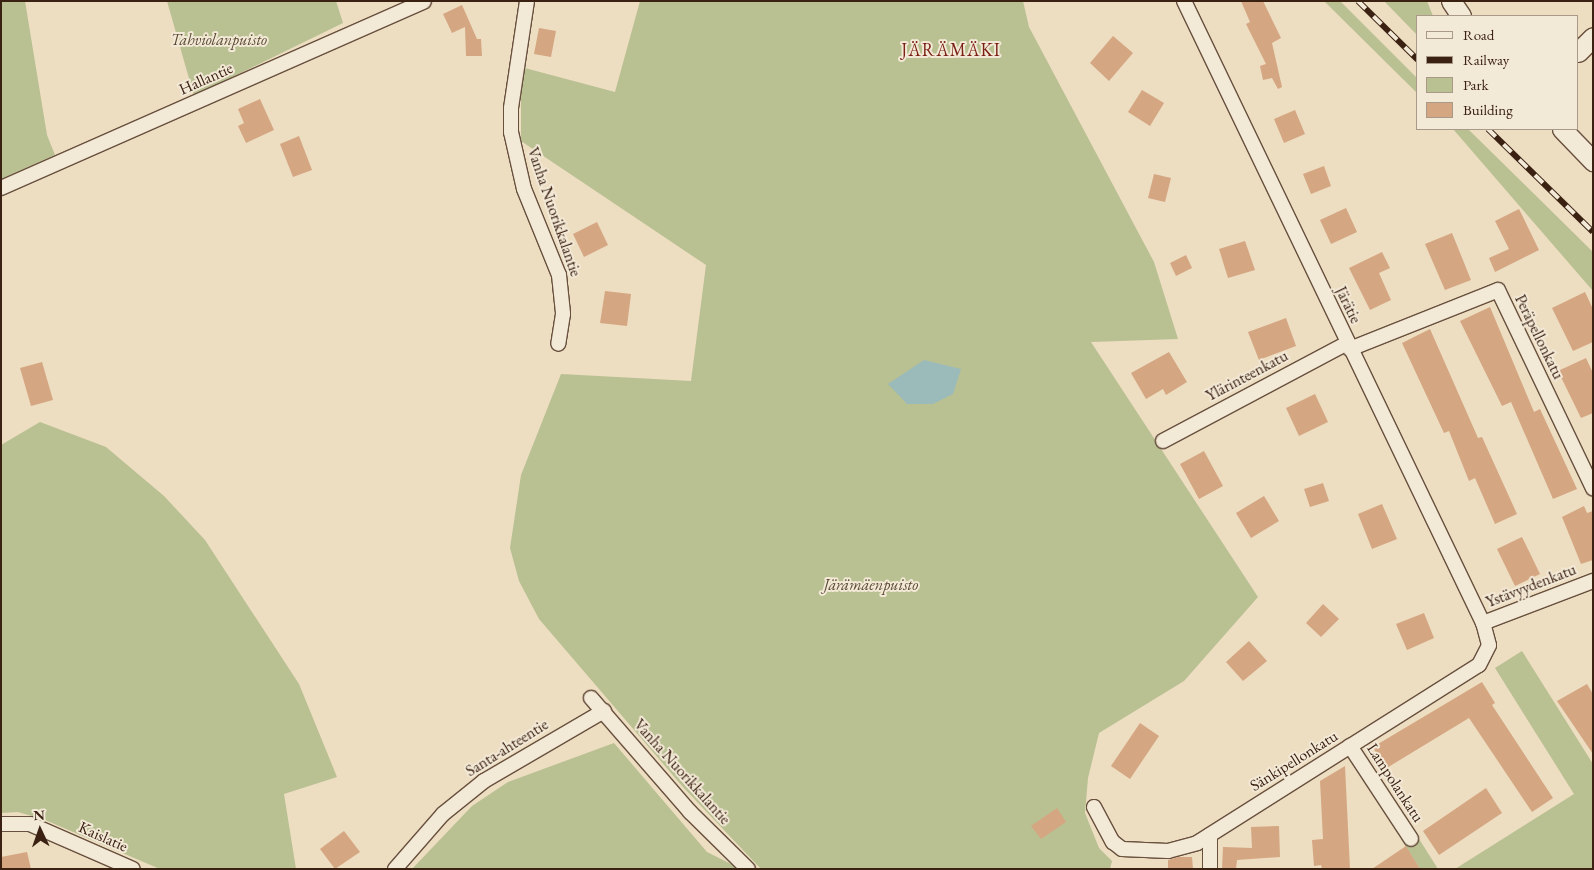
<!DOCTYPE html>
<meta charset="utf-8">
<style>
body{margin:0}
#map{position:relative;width:1594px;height:870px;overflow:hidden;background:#edddc1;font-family:"EB Garamond",serif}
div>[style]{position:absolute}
.green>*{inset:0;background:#b9c092}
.water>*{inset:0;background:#9bbaba}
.building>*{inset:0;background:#d5a682}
.roads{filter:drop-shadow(1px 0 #68503e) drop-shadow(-1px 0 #68503e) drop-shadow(0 1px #68503e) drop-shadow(0 -1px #68503e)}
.street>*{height:14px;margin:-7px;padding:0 7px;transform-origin:7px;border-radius:7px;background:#f3e9d7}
.secondary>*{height:19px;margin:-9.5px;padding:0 9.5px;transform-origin:9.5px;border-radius:9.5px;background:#f3e9d7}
.rail>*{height:5.5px;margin-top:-2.75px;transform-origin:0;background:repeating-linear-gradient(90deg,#f3e9d7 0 11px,#3b2112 0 22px);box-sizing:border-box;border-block:1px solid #3b2112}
span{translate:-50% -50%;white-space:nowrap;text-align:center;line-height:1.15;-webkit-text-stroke:4px #f3e9d7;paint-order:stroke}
.park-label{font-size:16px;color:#5a4932;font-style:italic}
.street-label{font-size:16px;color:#3b2112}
.neighbourhood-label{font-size:18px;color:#7a1f14;letter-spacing:1px}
.frame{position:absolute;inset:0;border:2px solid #3b2112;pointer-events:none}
.legend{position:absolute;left:1416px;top:15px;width:162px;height:115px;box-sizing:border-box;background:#f3e9d7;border:1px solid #a99988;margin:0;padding:6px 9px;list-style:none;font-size:15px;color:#3b2112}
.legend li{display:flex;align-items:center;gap:10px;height:25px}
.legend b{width:25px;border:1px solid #a99988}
.north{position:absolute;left:15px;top:805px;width:50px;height:50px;-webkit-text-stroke:4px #f3e9d7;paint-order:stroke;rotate:357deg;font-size:14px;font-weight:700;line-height:20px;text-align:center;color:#3b2112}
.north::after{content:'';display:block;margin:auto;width:18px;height:22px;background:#3b2112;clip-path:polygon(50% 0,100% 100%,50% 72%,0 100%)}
</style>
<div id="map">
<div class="green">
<div style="clip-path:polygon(1px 1px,25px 1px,47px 135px,55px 155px,1px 179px)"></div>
<div style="clip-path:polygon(167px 1px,336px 1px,343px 23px,194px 96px)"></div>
<div style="clip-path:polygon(640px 1px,1023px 1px,1029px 27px,1154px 262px,1178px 339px,1091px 342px,1258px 597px,1184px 681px,1099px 733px,1088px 778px,1085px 813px,1099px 848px,1112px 861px,1110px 869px,761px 869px,683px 787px,539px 619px,519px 581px,510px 548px,521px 475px,561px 374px,691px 381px,706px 265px,521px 141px,521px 67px,615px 92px)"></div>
<div style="clip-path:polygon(1324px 1px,1340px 1px,1418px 79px,1418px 94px)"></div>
<div style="clip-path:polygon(1384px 1px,1427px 1px,1433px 16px,1418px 16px,1418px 36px)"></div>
<div style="clip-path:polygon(1453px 129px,1468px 129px,1593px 252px,1593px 291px)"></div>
<div style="clip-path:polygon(40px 422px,106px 447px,164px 496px,205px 540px,299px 684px,337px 777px,284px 794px,296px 869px,160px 869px,45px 820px,18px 812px,1px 813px,1px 445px)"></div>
<div style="clip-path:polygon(1522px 651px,1593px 764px,1593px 869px,1455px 869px,1574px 794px,1495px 668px)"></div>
<div style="clip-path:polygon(614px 743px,707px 852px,741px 869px,412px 869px,472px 806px,508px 782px)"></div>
<div style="clip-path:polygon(1414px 831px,1438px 869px,1420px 869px,1401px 839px)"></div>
</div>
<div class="water">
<div style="clip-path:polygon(924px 360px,961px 369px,953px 394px,933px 404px,907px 404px,888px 384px)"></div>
</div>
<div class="building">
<div style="clip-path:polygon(1241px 1px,1263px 1px,1281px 38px,1272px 43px,1282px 87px,1278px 89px,1272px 78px,1263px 80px,1260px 66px,1266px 64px,1246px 24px,1250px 22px)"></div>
<div style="clip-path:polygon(462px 5px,477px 39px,481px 39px,482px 56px,466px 56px,465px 27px,452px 33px,443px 14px)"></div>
<div style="clip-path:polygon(539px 28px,556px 31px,551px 57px,534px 54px)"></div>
<div style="clip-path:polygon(1113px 36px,1133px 53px,1109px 81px,1090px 63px)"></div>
<div style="clip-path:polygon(1142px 90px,1164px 103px,1150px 126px,1128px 112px)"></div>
<div style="clip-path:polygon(260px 99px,274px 130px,246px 143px,238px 126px,244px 123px,238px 109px)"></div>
<div style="clip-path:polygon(1295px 110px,1305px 134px,1284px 143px,1274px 119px)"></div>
<div style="clip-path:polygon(299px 136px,312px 170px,293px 177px,280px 144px)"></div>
<div style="clip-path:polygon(1324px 166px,1331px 186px,1311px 194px,1303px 174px)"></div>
<div style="clip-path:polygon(1154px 174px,1171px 178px,1165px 202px,1148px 198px)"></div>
<div style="clip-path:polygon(1346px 208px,1357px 232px,1331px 244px,1320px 220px)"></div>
<div style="clip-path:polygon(1519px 209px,1539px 250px,1495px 272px,1489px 258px,1509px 249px,1495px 221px)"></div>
<div style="clip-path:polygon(597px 222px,608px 245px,584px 257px,573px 234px)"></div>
<div style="clip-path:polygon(1452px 233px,1471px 280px,1445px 290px,1425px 244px)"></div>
<div style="clip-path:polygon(1245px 241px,1255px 270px,1228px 278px,1219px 249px)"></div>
<div style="clip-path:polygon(1382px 252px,1390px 268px,1379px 273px,1391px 300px,1370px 310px,1349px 268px)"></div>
<div style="clip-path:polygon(1186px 255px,1192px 268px,1176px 276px,1170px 263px)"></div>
<div style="clip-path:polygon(605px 291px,631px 294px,627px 326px,600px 323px)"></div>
<div style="clip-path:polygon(1585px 292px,1593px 309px,1593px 342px,1573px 351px,1552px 308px)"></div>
<div style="clip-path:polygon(1490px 307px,1534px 412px,1540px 409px,1577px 489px,1553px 499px,1511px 402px,1502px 406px,1460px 321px)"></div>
<div style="clip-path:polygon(1286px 318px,1296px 346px,1259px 360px,1248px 332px)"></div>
<div style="clip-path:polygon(1430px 329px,1478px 438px,1482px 437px,1517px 514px,1495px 524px,1475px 478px,1469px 481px,1449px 431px,1444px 433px,1402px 343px)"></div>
<div style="clip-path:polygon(1169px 352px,1187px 382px,1166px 395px,1163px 389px,1146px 399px,1131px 373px)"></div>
<div style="clip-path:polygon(1586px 358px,1593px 373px,1593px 413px,1581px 418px,1558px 371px)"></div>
<div style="clip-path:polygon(42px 362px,53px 400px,31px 406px,20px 368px)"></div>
<div style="clip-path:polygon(1315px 394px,1328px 422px,1299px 436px,1286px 408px)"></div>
<div style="clip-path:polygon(1204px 451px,1223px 486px,1199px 499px,1180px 464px)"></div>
<div style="clip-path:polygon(1323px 483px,1329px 501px,1310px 507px,1304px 489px)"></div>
<div style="clip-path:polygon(1264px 496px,1279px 521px,1251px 538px,1236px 513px)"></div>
<div style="clip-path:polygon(1382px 504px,1397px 539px,1372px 549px,1358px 514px)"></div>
<div style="clip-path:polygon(1584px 506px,1587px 513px,1593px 511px,1593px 560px,1581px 564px,1562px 517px)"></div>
<div style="clip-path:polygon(1522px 537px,1540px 574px,1515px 586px,1497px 549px)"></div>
<div style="clip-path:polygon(1323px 604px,1339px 619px,1321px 637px,1306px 623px)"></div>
<div style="clip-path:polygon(1424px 613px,1434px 638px,1407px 650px,1396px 624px)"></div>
<div style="clip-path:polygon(1249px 641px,1267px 661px,1243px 681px,1226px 662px)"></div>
<div style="clip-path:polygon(1482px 682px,1495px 703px,1492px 705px,1553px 798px,1532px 812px,1469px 718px,1385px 769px,1373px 747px)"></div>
<div style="clip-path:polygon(1587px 684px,1593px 694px,1593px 754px,1557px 701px)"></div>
<div style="clip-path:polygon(1140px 723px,1159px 736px,1130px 779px,1111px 766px)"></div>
<div style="clip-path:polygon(1345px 766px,1350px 869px,1322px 869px,1321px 865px,1314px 866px,1312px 840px,1323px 839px,1320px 781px)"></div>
<div style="clip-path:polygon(1486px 788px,1502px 813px,1439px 855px,1423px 831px)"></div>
<div style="clip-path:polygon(1057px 808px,1066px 822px,1041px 839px,1031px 826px)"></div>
<div style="clip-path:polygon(1279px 826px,1280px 857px,1237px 860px,1236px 869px,1222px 869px,1223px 847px,1252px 848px,1251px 827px)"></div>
<div style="clip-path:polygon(344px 831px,360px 852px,335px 869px,320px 849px)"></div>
<div style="clip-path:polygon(1406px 846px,1420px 869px,1372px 869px)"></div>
<div style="clip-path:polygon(27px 852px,31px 869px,1px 869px,1px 857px)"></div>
<div style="clip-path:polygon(1178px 857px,1192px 857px,1193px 869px,1168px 869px,1168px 860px)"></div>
</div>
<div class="roads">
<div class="street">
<div style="left:527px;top:1px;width:108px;rotate:98.5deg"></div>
<div style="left:511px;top:108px;width:24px;rotate:90deg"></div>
<div style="left:511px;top:132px;width:58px;rotate:77.2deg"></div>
<div style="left:524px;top:189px;width:93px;rotate:67.9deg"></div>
<div style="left:559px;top:275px;width:39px;rotate:84deg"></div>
<div style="left:563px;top:314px;width:30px;rotate:99deg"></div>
<div style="left:1px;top:188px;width:462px;rotate:-23.8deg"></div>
<div style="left:1350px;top:349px;width:159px;rotate:-21.7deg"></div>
<div style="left:1498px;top:290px;width:220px;rotate:64.4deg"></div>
<div style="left:1163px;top:441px;width:208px;rotate:-28deg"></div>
<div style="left:1483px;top:623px;width:118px;rotate:-20.9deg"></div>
<div style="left:591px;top:698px;width:151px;rotate:49deg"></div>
<div style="left:690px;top:812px;width:81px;rotate:44.5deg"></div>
<div style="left:1350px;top:746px;width:111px;rotate:56.7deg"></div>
<div style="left:1094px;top:807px;width:40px;rotate:62deg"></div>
<div style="left:1113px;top:842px;width:11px;rotate:38deg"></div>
<div style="left:1122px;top:849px;width:46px;rotate:2.5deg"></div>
<div style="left:1168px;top:851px;width:30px;rotate:-15deg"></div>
<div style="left:1197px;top:843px;width:333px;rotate:-32.3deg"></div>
<div style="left:1479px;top:665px;width:22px;rotate:-63deg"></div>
<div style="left:1489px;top:645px;width:23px;rotate:-105deg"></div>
<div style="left:1483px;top:623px;width:690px;rotate:-115.67deg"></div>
<div style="left:1px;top:824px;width:29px"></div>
<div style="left:30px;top:824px;width:112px;rotate:23.6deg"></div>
<div style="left:1210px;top:835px;width:34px;rotate:90deg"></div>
<div style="left:395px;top:869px;width:73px;rotate:-48.9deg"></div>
<div style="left:443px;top:814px;width:53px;rotate:-38.8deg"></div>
<div style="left:484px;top:781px;width:139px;rotate:-30.3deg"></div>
</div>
<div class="secondary">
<div style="left:1451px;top:1px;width:18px;rotate:56deg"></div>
<div style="left:1578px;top:52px;width:21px;rotate:-45deg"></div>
<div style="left:1562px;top:129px;width:45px;rotate:45.9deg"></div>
</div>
</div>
<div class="rail">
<div style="left:1358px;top:1px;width:84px;rotate:44.5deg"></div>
<div style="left:1488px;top:129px;width:147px;rotate:44.4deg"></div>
</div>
<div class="park-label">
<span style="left:219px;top:40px">Tahviolanpuisto</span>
<span style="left:871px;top:585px">Järämäenpuisto</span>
</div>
<div class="street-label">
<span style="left:206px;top:79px;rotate:-24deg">Hallantie</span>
<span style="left:554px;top:212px;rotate:71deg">Vanha Nuorikkalantie</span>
<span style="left:1348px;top:305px;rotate:64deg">Järätie</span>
<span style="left:1539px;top:337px;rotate:64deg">Peräpellonkatu</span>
<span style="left:1247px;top:376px;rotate:-28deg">Ylärinteenkatu</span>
<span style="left:1531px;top:586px;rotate:-21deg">Ystävyydenkatu</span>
<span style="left:507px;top:748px;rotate:-32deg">Santa-ahteentie</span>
<span style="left:1294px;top:761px;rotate:-32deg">Sänkipellonkatu</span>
<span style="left:682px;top:772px;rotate:48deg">Vanha Nuorikkalantie</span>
<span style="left:1395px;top:783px;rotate:57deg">Lampolankatu</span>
<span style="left:103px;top:837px;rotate:24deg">Kaislatie</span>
</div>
<div class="neighbourhood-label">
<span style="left:951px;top:50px">JÄRÄMÄKI</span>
</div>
<div class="frame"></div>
<ul class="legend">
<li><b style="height:6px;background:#f3e9d7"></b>Road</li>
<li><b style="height:6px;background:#3b2112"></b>Railway</li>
<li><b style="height:14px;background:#b9c092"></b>Park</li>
<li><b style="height:14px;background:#d5a682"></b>Building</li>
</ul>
<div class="north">N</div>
</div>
